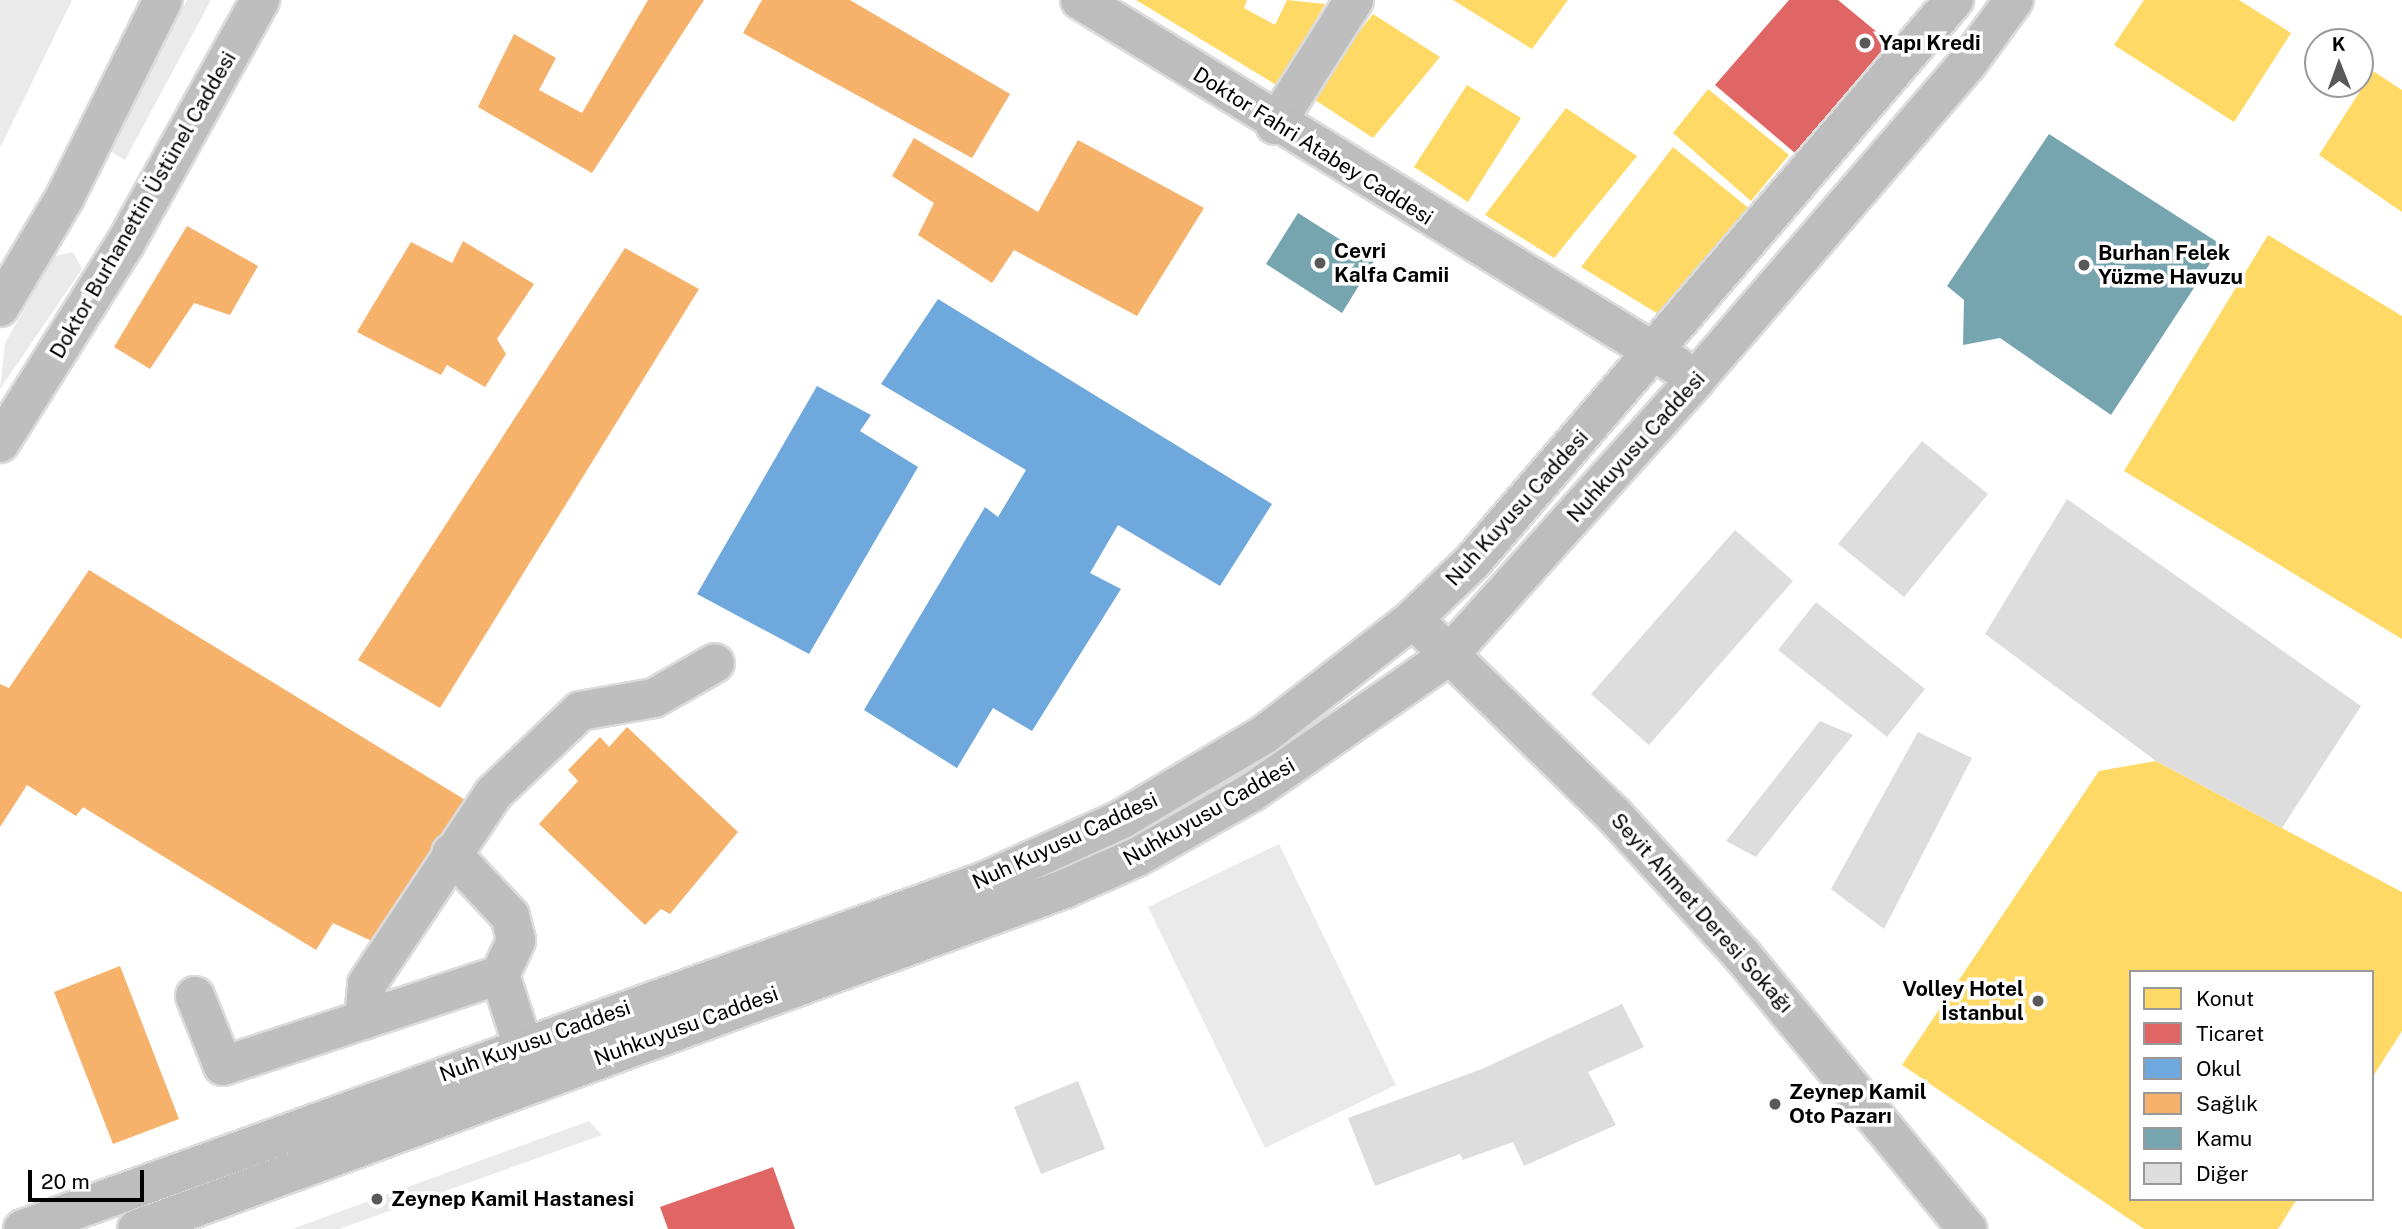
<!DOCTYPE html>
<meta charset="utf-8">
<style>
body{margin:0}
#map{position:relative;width:2402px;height:1229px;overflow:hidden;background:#fff;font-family:"Public Sans",sans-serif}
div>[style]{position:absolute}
.green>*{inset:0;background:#eaeaea}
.homes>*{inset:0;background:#ffd966}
.shops>*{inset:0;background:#e06666}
.schools>*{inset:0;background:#6fa8dc}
.health>*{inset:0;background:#f6b26b}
.public>*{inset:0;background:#76a5af}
.building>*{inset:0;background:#ddd}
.roads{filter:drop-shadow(2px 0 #dbdbdb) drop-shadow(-2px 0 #dbdbdb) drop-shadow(0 2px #dbdbdb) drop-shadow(0 -2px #dbdbdb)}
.minor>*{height:38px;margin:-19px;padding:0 19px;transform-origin:19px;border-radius:19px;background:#bebebe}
.major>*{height:38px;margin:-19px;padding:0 19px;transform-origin:19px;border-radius:19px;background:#bdbdbd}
.dots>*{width:19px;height:19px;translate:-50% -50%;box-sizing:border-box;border:4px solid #fff;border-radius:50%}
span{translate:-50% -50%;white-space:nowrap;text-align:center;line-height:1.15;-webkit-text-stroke:7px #fff;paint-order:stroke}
.poi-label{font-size:21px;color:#000;font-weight:700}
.left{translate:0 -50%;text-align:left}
.right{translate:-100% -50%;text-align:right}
.street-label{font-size:21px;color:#000}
.legend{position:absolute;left:2129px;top:970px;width:245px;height:231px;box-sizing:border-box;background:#fff;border:2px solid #999;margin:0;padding:9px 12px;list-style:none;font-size:21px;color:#000}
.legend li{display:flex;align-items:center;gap:14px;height:35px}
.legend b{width:35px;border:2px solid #999}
.north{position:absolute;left:2304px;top:28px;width:70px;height:70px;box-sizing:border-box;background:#fff;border:2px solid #999;border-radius:50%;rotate:359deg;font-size:19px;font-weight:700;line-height:28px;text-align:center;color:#000}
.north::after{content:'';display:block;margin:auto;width:24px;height:32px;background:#595959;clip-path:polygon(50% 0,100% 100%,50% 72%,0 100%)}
.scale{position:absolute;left:28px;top:1170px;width:116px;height:32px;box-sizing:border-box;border:4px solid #000;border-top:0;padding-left:9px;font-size:21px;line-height:24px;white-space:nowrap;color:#000;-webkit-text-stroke:5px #fff;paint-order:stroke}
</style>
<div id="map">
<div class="green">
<div style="clip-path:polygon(0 0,72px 0,0 148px)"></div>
<div style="clip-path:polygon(187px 0,211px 0,125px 160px,108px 150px)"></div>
<div style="clip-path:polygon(73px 252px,82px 269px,0 389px,5px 343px,55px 256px)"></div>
<div style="clip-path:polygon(1279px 844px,1396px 1085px,1265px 1148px,1148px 907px)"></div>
<div style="clip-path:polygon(589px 1121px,602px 1135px,339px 1229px,292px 1229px)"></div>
</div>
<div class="homes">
<div style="clip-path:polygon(1136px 0,1247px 0,1244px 8px,1275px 25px,1287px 0,1325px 4px,1278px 86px)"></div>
<div style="clip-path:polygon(1453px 0,1568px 0,1532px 49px)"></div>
<div style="clip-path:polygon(2144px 0,2239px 0,2291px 33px,2234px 122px,2114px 45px)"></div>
<div style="clip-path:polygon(1373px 14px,1440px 57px,1373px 138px,1309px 96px)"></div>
<div style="clip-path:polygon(2373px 71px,2402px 90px,2402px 212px,2319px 155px)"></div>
<div style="clip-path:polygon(1467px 85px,1521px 118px,1468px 202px,1414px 167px)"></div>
<div style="clip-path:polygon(1708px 89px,1789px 155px,1751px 201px,1673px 133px)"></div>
<div style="clip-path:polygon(1566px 108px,1637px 156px,1554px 258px,1485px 215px)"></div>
<div style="clip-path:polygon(1673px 147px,1751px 210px,1660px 315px,1581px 267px)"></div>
<div style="clip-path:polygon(2268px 235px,2402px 316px,2402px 639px,2124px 471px)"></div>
<div style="clip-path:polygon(2156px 761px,2402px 892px,2402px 1031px,2372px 1078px,2372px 972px,2131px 972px,2131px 1199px,2297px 1199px,2278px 1229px,2144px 1229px,1902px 1065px,2099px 771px)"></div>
</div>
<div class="shops">
<div style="clip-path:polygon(1789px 0,1838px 0,1889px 42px,1795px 153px,1715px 85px)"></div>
<div style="clip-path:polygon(773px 1167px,795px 1229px,668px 1229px,660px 1207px)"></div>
</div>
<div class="schools">
<div style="clip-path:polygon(938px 299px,1272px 504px,1220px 586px,1118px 525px,1090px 573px,1121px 589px,1032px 731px,993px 708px,957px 768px,864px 710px,985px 507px,998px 517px,1026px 470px,881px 384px)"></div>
<div style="clip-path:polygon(817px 386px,871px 415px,860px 431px,918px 467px,809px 654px,697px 594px)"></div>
</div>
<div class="health">
<div style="clip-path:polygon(648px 0,704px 0,592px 173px,478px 107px,514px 34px,556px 58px,539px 90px,582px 113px)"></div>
<div style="clip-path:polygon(762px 0,850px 0,1010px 94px,972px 158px,743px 33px)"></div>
<div style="clip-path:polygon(914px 138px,1038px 212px,1078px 140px,1204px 208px,1137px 316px,1014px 250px,992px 283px,918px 235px,934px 203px,892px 176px)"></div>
<div style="clip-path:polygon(187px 226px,258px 266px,230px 315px,194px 303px,150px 369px,114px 347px)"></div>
<div style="clip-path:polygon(463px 241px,534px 284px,497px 339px,506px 354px,485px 387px,447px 365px,441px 375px,357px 332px,411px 242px,452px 263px)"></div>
<div style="clip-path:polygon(625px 248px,699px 289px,440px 708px,358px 660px)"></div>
<div style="clip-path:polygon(89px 570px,467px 801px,376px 943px,333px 923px,316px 950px,83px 807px,76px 816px,27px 785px,0 827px,0 684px,9px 688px)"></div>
<div style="clip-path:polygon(627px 727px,738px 832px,670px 914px,661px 909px,645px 925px,539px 824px,578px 781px,568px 770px,600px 737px,609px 747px)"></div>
<div style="clip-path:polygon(120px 966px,179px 1119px,113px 1144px,54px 992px)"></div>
</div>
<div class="public">
<div style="clip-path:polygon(2049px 134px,2222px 245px,2111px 415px,2000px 338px,1963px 345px,1964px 300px,1947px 286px)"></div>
<div style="clip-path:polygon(1298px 213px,1374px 261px,1342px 313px,1266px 264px)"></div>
</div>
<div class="building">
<div style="clip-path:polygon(1922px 441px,1988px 494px,1904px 597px,1838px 544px)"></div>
<div style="clip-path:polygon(2067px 499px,2361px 706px,2282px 828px,2156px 761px,1985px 634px)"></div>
<div style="clip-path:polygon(1735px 530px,1793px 581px,1649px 745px,1591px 694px)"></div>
<div style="clip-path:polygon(1816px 602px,1925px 689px,1887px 737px,1778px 650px)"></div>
<div style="clip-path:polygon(1820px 721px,1853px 735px,1756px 857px,1726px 841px)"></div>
<div style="clip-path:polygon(1918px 732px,1972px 758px,1884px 929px,1831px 889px)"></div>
<div style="clip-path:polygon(1622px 1004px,1644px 1047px,1588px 1072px,1616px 1125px,1524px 1166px,1513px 1142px,1463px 1160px,1460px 1154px,1375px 1186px,1348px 1118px,1482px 1069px)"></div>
<div style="clip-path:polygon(1078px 1081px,1105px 1149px,1041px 1174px,1014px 1107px)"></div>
</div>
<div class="roads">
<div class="minor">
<div style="left:1275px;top:125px;width:148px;rotate:-57.7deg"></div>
<div style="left:0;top:307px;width:128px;rotate:-59.4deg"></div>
<div style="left:65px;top:197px;width:220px;rotate:-63.6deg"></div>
<div style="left:0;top:443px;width:235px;rotate:-57.9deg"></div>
<div style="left:125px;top:244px;width:279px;rotate:-61deg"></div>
<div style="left:1413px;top:619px;width:281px;rotate:44.3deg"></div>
<div style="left:1614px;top:815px;width:190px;rotate:47.6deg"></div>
<div style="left:1742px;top:955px;width:355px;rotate:50.6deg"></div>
<div style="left:500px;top:975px;width:75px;rotate:72.1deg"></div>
<div style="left:195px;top:996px;width:75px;rotate:68.2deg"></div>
<div style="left:223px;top:1066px;width:292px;rotate:-18.2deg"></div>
<div style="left:500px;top:975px;width:38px;rotate:-65deg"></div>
<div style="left:516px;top:940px;width:25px;rotate:-104deg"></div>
<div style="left:510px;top:916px;width:86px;rotate:-133.1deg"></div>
<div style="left:364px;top:1020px;width:36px;rotate:-85deg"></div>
<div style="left:367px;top:984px;width:229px;rotate:-56.4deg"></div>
<div style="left:494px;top:793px;width:119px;rotate:-43.6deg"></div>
<div style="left:580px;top:711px;width:75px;rotate:-10deg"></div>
<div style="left:654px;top:698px;width:70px;rotate:-29.8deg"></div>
</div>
<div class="major">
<div style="left:1080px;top:0;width:700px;rotate:31.51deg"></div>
<div style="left:23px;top:1229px;width:1023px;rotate:-19.89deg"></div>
<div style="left:985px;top:881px;width:150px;rotate:-24.3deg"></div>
<div style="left:1122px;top:819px;width:166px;rotate:-30.7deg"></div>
<div style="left:1265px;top:734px;width:187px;rotate:-37.8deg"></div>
<div style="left:1413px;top:619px;width:83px;rotate:-44deg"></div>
<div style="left:1473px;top:561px;width:739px;rotate:-49.39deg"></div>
<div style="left:137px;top:1229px;width:987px;rotate:-20.14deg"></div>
<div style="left:1064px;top:889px;width:80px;rotate:-23.7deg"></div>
<div style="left:1137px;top:857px;width:132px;rotate:-29.5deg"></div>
<div style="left:1252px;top:792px;width:237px;rotate:-34.7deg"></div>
<div style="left:1447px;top:657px;width:373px;rotate:-48.1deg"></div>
<div style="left:1696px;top:379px;width:416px;rotate:-49.3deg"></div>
<div style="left:1967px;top:64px;width:79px;rotate:-53.7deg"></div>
</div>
</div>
<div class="dots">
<div style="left:1865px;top:43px;background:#595959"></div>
<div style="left:1320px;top:263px;background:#595959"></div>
<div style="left:2084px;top:265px;background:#595959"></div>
<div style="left:2038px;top:1001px;background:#595959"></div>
<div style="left:1775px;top:1104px;background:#595959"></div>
<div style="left:377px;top:1199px;background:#595959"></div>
</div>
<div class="poi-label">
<span class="left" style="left:1879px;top:43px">Yapı Kredi</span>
<span class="left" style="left:1334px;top:263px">Cevri<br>Kalfa Camii</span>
<span class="left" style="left:2098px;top:265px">Burhan Felek<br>Yüzme Havuzu</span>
<span class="right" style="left:2024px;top:1001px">Volley Hotel<br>İstanbul</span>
<span class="left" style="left:1789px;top:1104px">Zeynep Kamil<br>Oto Pazarı</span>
<span class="left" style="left:391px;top:1199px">Zeynep Kamil Hastanesi</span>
</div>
<div class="street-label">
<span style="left:1313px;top:146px;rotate:32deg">Doktor Fahri Atabey Caddesi</span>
<span style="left:143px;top:205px;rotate:-60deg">Doktor Burhanettin Üstünel Caddesi</span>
<span style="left:1636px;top:447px;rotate:-48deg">Nuhkuyusu Caddesi</span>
<span style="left:1517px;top:508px;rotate:-48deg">Nuh Kuyusu Caddesi</span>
<span style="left:1209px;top:812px;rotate:-30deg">Nuhkuyusu Caddesi</span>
<span style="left:1065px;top:841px;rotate:-25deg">Nuh Kuyusu Caddesi</span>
<span style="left:1702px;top:913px;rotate:48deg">Seyit Ahmet Deresi Sokağı</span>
<span style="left:686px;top:1026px;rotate:-20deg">Nuhkuyusu Caddesi</span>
<span style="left:535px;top:1041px;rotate:-20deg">Nuh Kuyusu Caddesi</span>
</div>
<ul class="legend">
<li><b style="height:19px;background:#ffd966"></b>Konut</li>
<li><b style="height:19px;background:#e06666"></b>Ticaret</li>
<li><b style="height:19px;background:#6fa8dc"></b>Okul</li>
<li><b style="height:19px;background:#f6b26b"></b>Sağlık</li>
<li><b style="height:19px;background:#76a5af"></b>Kamu</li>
<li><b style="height:19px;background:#ddd"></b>Diğer</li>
</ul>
<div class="north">K</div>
<div class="scale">20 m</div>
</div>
